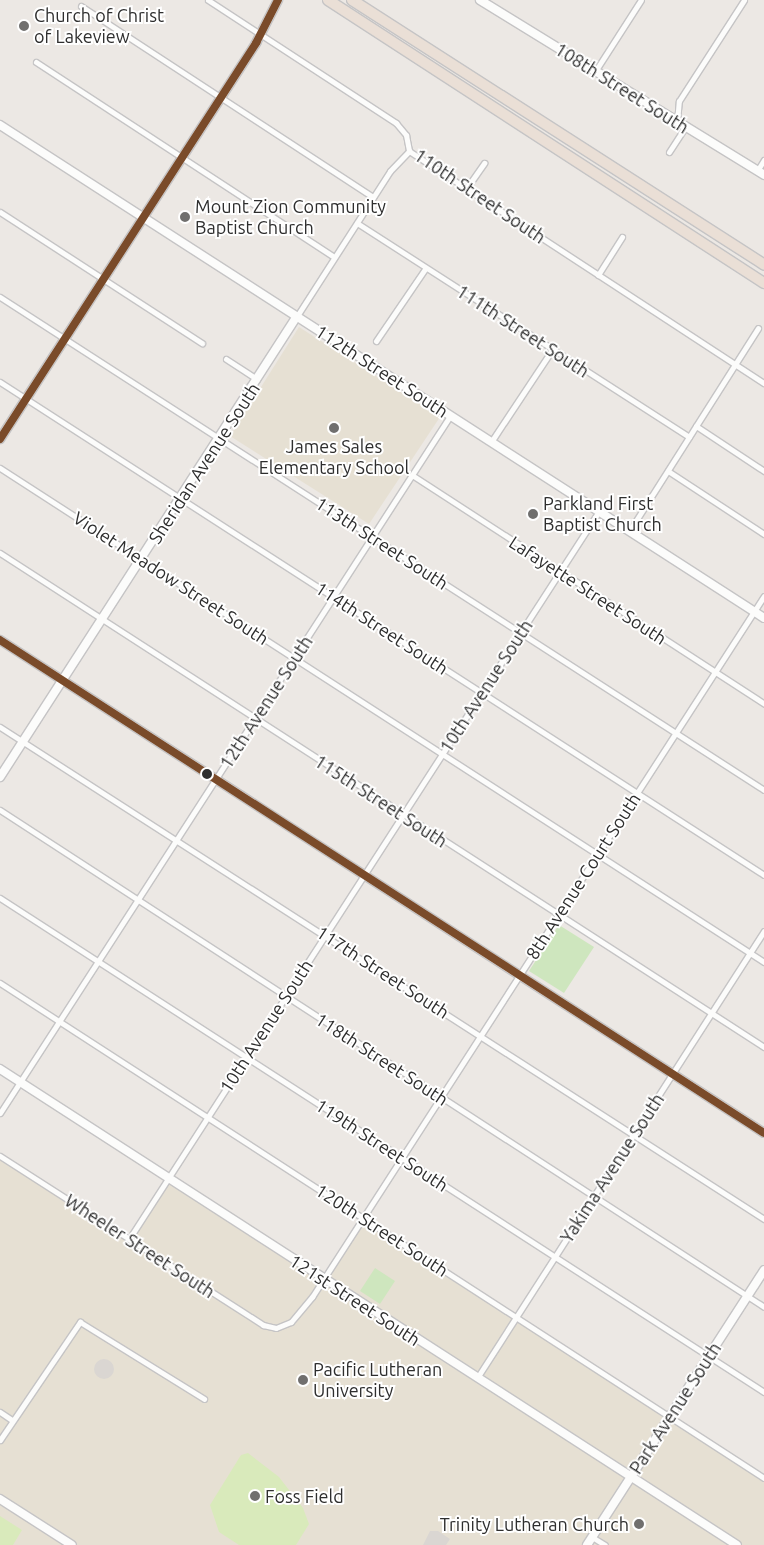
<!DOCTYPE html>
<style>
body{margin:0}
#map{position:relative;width:764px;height:1545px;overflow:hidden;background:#ece8e4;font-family:Ubuntu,sans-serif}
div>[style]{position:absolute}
.education>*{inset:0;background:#e6e0d3}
.green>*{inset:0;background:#cee6be}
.pitch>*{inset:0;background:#d9eabb}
.plaza>*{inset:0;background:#dad6d2}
.round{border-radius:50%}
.roads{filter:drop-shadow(1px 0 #c5c4c5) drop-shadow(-1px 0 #c5c4c5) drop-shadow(0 1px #c5c4c5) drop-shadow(0 -1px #c5c4c5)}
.street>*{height:5px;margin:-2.5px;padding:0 2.5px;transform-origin:2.5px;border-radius:2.5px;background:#fcfcfb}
.secondary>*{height:8px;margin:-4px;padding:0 4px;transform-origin:4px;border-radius:4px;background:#fcfcfb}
.highway>*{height:10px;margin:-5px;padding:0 5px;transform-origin:5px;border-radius:5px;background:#eadfd6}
.bus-1>*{height:8px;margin:-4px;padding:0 4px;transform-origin:4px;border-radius:4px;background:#7a4b2a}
.dots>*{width:14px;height:14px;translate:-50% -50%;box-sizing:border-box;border:2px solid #fff;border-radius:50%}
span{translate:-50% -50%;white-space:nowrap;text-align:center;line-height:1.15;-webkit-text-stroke:4px #fff;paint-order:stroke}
.poi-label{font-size:18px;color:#2e2e2e}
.left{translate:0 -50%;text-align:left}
.right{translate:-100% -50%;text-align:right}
.street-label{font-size:18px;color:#2e2e2e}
</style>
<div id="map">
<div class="education">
<div style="clip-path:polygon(299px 327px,440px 417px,369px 524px,230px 436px)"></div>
<div style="clip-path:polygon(0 1156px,129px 1239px,168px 1178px,323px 1279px,331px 1274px,363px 1223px,764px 1480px,764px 1545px,0 1545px)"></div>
</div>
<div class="green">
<div style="clip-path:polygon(559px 925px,594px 947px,564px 993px,529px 971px)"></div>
<div style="clip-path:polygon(375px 1268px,395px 1281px,380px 1304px,360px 1291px)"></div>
</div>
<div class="pitch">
<div style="clip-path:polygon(248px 1453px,279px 1477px,303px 1508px,309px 1524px,296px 1545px,239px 1545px,219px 1532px,210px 1505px,241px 1455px)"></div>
<div style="clip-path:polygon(0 1516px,22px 1530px,13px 1545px,0 1545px)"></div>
</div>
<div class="plaza">
<div class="round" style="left:94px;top:1359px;width:20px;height:20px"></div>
<div style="clip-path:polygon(430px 1531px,438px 1531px,450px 1539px,446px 1545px,423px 1545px)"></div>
</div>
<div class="roads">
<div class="street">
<div style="left:208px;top:0;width:225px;rotate:33.2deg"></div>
<div style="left:396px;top:123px;width:16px;rotate:50deg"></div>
<div style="left:406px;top:135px;width:16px;rotate:79deg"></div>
<div style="left:409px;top:151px;width:424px;rotate:33.2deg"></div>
<div style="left:81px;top:6px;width:349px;rotate:33.2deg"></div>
<div style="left:36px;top:62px;width:356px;rotate:33.2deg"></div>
<div style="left:596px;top:70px;width:83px;rotate:-57.3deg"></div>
<div style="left:677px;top:122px;width:21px;rotate:-85deg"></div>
<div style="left:679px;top:101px;width:120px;rotate:-57.2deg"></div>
<div style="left:669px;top:152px;width:30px;rotate:-57deg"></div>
<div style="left:757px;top:171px;width:13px;rotate:-58deg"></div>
<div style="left:466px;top:189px;width:32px;rotate:-55deg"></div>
<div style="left:0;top:212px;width:241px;rotate:33deg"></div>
<div style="left:357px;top:223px;width:395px;rotate:32.8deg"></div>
<div style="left:598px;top:275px;width:45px;rotate:-57.7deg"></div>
<div style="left:0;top:297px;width:909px;rotate:32.83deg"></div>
<div style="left:297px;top:316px;width:172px;rotate:-57.3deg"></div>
<div style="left:390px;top:171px;width:28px;rotate:-46deg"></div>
<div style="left:376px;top:341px;width:87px;rotate:-55.8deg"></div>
<div style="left:226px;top:359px;width:37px;rotate:33deg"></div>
<div style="left:0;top:382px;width:909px;rotate:32.83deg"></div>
<div style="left:696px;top:426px;width:82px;rotate:33.5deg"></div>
<div style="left:491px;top:442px;width:110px;rotate:-56.5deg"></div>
<div style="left:0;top:468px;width:910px;rotate:32.89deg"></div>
<div style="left:668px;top:471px;width:115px;rotate:33.3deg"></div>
<div style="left:412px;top:475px;width:420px;rotate:33deg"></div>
<div style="left:630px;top:530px;width:239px;rotate:-57.6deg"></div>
<div style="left:0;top:553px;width:910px;rotate:32.89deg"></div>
<div style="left:0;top:727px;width:909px;rotate:32.78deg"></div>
<div style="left:0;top:810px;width:911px;rotate:33.04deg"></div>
<div style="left:0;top:898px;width:910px;rotate:32.89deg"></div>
<div style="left:0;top:983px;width:910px;rotate:32.94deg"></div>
<div style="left:0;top:1113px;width:830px;rotate:-57.15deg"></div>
<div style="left:0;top:1156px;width:313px;rotate:32.7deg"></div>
<div style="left:263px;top:1325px;width:13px;rotate:13deg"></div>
<div style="left:276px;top:1328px;width:16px;rotate:-22deg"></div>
<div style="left:291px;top:1322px;width:33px;rotate:-50deg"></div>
<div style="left:312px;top:1297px;width:834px;rotate:-57.19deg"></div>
<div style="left:129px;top:1239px;width:867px;rotate:-57.15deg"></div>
<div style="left:477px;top:1378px;width:531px;rotate:-57.3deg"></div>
<div style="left:0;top:1412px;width:14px;rotate:34deg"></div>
<div style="left:0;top:1440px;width:143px;rotate:-55.9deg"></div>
<div style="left:80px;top:1322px;width:146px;rotate:31.8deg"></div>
<div style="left:592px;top:1537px;width:15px;rotate:32deg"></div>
</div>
<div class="secondary">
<div style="left:480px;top:0;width:334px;rotate:31.6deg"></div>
<div style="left:0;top:125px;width:909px;rotate:32.83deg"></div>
<div style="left:0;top:439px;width:472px;rotate:-57.1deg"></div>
<div style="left:256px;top:43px;width:48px;rotate:-62.9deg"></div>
<div style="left:0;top:640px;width:909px;rotate:32.83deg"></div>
<div style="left:0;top:777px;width:548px;rotate:-57.21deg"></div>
<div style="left:0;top:1069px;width:877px;rotate:32.86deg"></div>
<div style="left:0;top:1499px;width:85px;rotate:32.6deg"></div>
<div style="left:587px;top:1545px;width:327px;rotate:-57.2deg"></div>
</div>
<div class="highway">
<div style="left:328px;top:0;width:520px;rotate:32.99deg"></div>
<div style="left:352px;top:0;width:490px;rotate:32.7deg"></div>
</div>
</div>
<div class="bus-1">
<div style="left:0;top:439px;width:472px;rotate:-57.1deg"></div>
<div style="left:256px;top:43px;width:48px;rotate:-62.9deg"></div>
<div style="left:0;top:640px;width:909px;rotate:32.83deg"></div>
</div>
<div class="dots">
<div style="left:24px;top:26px;background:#706f6e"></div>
<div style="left:185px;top:217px;background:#706f6e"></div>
<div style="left:334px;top:428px;background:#706f6e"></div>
<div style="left:533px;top:514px;background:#706f6e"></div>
<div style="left:207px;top:774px;background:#2e2e2e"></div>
<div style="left:303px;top:1380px;background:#706f6e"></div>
<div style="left:255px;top:1496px;background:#706f6e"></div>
<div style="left:639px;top:1524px;background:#706f6e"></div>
</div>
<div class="poi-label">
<span class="left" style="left:34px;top:26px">Church of Christ<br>of Lakeview</span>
<span class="left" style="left:195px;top:217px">Mount Zion Community<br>Baptist Church</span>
<span style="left:334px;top:457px">James Sales<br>Elementary School</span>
<span class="left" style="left:543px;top:514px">Parkland First<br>Baptist Church</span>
<span class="left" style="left:313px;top:1380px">Pacific Lutheran<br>University</span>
<span class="left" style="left:265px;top:1496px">Foss Field</span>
<span class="right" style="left:629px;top:1524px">Trinity Lutheran Church</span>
</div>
<div class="street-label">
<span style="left:622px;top:88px;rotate:32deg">108th Street South</span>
<span style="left:480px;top:196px;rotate:34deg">110th Street South</span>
<span style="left:523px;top:331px;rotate:33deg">111th Street South</span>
<span style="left:382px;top:371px;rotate:33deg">112th Street South</span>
<span style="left:204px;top:463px;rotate:-57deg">Sheridan Avenue South</span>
<span style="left:382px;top:543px;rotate:33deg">113th Street South</span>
<span style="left:171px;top:578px;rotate:33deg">Violet Meadow Street South</span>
<span style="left:588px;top:590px;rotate:33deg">Lafayette Street South</span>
<span style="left:382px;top:628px;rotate:33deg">114th Street South</span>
<span style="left:486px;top:686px;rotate:-57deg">10th Avenue South</span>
<span style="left:266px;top:702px;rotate:-57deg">12th Avenue South</span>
<span style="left:381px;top:801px;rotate:33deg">115th Street South</span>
<span style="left:583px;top:876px;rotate:-57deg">8th Avenue Court South</span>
<span style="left:383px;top:972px;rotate:33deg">117th Street South</span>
<span style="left:266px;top:1026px;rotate:-57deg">10th Avenue South</span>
<span style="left:382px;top:1059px;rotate:33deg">118th Street South</span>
<span style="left:382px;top:1145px;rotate:33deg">119th Street South</span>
<span style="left:612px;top:1168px;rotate:-57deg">Yakima Avenue South</span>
<span style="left:382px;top:1230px;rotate:33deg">120th Street South</span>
<span style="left:140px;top:1246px;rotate:33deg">Wheeler Street South</span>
<span style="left:355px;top:1300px;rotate:33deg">121st Street South</span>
<span style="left:675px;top:1408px;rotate:-57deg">Park Avenue South</span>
</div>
</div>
